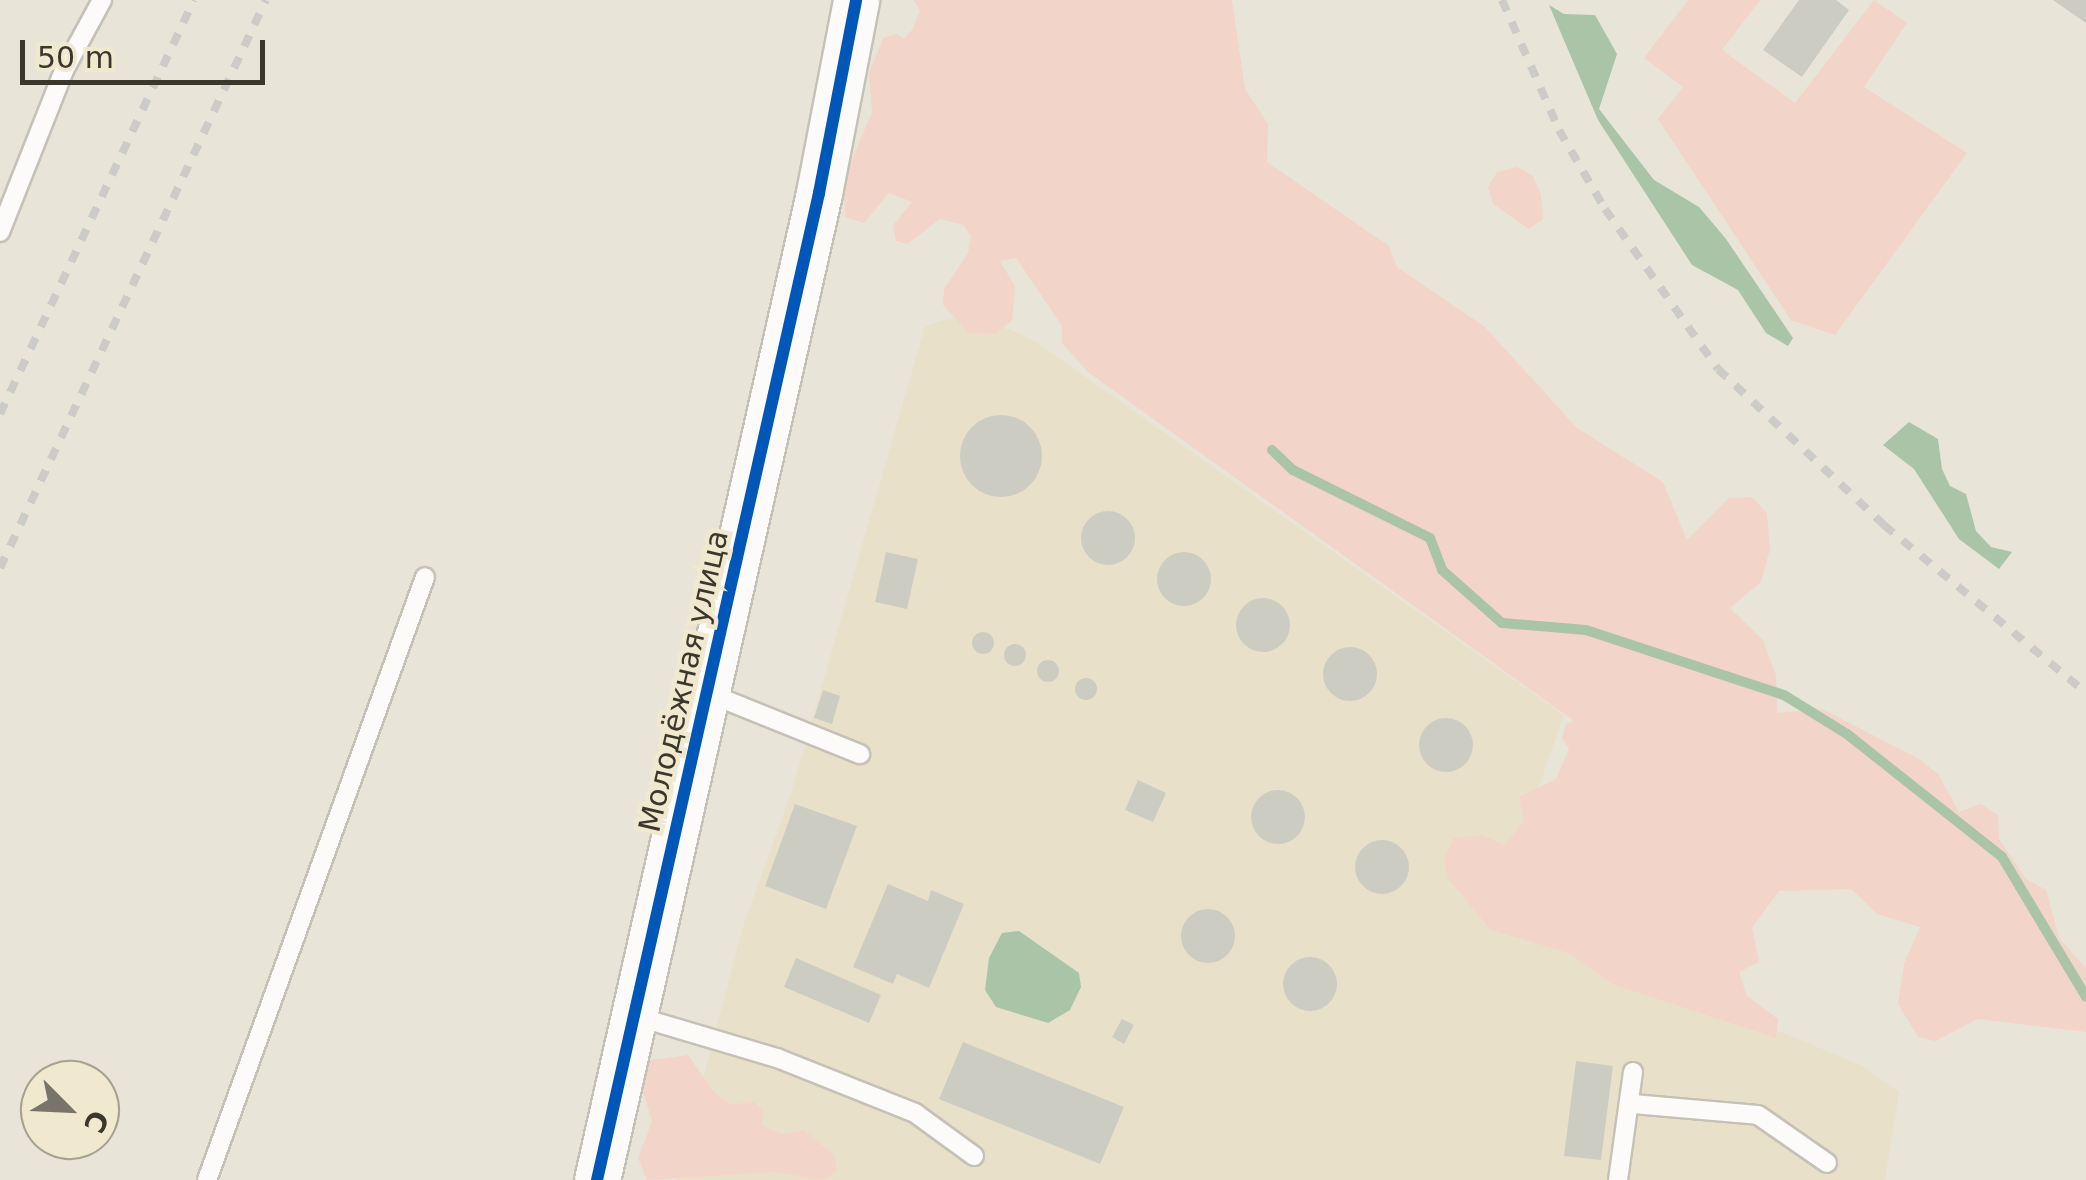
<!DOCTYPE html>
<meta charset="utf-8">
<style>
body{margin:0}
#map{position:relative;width:2086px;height:1180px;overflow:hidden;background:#e9e4d8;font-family:"DejaVu Sans",sans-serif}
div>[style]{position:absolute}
.built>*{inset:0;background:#e9e0c9}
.green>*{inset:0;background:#f3d4c9}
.water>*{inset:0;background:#aac4a8}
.stream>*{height:10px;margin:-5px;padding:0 5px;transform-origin:5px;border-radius:5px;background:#aac4a8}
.building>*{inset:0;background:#cdccc2}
.round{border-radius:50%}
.roads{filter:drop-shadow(2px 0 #c5c1b7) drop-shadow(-2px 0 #c5c1b7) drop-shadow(0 2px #c5c1b7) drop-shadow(0 -2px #c5c1b7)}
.service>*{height:18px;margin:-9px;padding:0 9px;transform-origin:9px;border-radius:9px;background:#fcfbf9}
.tertiary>*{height:45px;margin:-22.5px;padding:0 22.5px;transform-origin:22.5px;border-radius:22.5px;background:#fcfbf9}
.rail>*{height:8px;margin-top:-4px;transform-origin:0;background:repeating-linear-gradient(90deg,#cdcbc8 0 12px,transparent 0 24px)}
.cycleway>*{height:12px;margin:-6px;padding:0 6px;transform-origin:6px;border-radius:6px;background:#0057b8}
span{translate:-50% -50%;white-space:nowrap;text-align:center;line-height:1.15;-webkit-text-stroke:9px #f1e8d0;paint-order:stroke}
.street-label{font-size:30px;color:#3b372d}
.north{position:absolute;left:20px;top:1060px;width:100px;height:100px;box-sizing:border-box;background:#f1e8d0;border:2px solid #a8a18f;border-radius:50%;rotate:114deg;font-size:28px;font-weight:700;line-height:40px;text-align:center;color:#3b372d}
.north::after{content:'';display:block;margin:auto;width:35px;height:45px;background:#787469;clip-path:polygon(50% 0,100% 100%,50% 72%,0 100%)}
.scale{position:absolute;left:20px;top:40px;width:245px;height:45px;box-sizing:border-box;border:5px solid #3b372d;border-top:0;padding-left:12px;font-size:30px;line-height:35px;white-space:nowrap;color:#3b372d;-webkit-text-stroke:8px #f1e8d0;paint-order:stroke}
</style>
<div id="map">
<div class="built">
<div style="clip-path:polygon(970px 312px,1033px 340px,1564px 715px,1538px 789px,1510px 920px,1861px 1065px,1899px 1092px,1885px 1180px,676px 1180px,743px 927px,792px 790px,925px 326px)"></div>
</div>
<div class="green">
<div style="clip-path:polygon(914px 0,1232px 0,1245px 89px,1268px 124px,1267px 162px,1389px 246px,1397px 267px,1485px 327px,1577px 428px,1663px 482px,1687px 540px,1729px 498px,1752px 497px,1767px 513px,1770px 549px,1761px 582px,1730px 608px,1763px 640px,1776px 675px,1777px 713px,1822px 709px,1919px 759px,1938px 774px,1959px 812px,1981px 804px,1998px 815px,1999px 839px,2026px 879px,2046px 890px,2059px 938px,2086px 968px,2086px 1032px,1978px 1019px,1935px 1041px,1918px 1037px,1898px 1004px,1904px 964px,1920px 927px,1877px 914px,1851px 889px,1779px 891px,1752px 928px,1759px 962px,1739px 972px,1747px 996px,1778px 1019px,1776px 1038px,1612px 984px,1569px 953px,1491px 930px,1448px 879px,1444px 859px,1454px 838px,1483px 835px,1504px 845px,1524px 821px,1519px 797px,1556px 779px,1569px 749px,1562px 738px,1566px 724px,1574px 721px,1088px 372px,1062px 343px,1062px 326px,1016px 258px,1000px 261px,1015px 286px,1012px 320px,996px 334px,969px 333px,943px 305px,944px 289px,968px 253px,971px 237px,964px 225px,940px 219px,908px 244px,896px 241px,893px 225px,912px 202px,889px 193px,864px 223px,845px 217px,843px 181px,872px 112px,869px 73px,883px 38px,897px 34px,904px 39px,912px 30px,920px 11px)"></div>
<div style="clip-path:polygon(1688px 0,1760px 0,1722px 50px,1795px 103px,1874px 0,1907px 23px,1864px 87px,1967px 153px,1835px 335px,1791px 320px,1658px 119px,1683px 87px,1644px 58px)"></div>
<div style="clip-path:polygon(1517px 167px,1533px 176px,1541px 195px,1543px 219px,1529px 229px,1493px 204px,1488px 187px,1497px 172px)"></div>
<div style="clip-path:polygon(688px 1055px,714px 1092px,732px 1105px,753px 1101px,764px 1111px,761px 1125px,783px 1134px,804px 1130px,834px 1155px,837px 1171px,823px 1180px,776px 1172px,647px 1180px,638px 1158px,652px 1121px,643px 1092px,645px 1061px)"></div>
</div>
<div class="water">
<div style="clip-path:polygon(1549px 5px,1564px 14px,1595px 15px,1617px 54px,1599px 109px,1654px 180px,1699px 207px,1726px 239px,1793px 338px,1788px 346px,1766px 333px,1738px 290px,1692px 265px,1598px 120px)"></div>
<div style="clip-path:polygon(1909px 422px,1938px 439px,1942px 469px,1950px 486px,1966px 494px,1976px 531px,1991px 547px,2012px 552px,1999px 569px,1959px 539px,1914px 469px,1883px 445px)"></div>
<div style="clip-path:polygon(1019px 931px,1079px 973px,1081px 987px,1070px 1010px,1048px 1023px,996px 1007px,985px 990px,989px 958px,1002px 933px)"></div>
</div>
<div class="stream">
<div style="left:1272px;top:450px;width:29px;rotate:44deg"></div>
<div style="left:1293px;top:470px;width:153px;rotate:26.4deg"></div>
<div style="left:1430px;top:538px;width:34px;rotate:69deg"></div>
<div style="left:1442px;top:570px;width:80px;rotate:41.5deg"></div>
<div style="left:1502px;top:623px;width:84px;rotate:4.8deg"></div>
<div style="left:1586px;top:630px;width:208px;rotate:18.2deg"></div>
<div style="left:1784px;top:695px;width:74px;rotate:31.8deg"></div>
<div style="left:1847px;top:734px;width:198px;rotate:38.4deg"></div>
<div style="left:2002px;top:857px;width:163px;rotate:59deg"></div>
</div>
<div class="building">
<div style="clip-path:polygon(1799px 0,1836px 0,1849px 10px,1802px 77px,1763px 50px)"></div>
<div style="clip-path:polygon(2053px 0,2086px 0,2086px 23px)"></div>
<div class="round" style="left:960px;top:415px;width:82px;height:82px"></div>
<div class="round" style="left:1081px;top:511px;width:54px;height:54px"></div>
<div style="clip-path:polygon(886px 552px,918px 559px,907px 609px,875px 602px)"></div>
<div class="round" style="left:1157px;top:552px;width:54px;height:54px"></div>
<div class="round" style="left:1236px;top:598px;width:54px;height:54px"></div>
<div class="round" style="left:972px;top:632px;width:22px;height:22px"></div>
<div class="round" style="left:1004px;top:644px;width:22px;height:22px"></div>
<div class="round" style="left:1323px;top:647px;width:54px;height:54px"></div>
<div class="round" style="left:1037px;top:660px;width:22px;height:22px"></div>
<div class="round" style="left:1075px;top:678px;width:22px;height:22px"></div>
<div style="clip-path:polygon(823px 690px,840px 696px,832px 724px,814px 718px)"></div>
<div class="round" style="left:1419px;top:718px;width:54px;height:54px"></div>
<div style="clip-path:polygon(1138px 780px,1166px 793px,1153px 822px,1125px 810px)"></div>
<div class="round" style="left:1251px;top:790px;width:54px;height:54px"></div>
<div style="clip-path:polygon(795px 804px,857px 826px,826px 909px,765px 886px)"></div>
<div class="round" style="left:1355px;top:840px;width:54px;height:54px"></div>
<div style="clip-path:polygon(888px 884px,928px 901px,931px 890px,964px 904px,929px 988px,897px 974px,893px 984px,853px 967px)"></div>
<div class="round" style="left:1181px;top:909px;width:54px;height:54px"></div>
<div class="round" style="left:1283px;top:957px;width:54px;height:54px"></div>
<div style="clip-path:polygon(796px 958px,881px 995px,869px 1023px,784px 987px)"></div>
<div style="clip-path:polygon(1122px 1019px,1134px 1025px,1124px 1044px,1112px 1037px)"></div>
<div style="clip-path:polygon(963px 1042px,1124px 1107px,1100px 1164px,939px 1099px)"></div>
<div style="clip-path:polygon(1576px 1061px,1613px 1066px,1601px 1160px,1564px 1156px)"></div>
</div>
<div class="roads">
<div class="service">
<div style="left:0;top:232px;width:174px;rotate:-68.4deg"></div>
<div style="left:64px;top:70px;width:80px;rotate:-61.5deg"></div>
<div style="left:708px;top:693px;width:164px;rotate:21.9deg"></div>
<div style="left:635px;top:1016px;width:148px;rotate:16.5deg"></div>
<div style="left:777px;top:1058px;width:149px;rotate:21.7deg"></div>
<div style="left:915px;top:1113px;width:73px;rotate:36.1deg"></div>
<div style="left:1633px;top:1104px;width:125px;rotate:5deg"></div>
<div style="left:1758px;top:1115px;width:84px;rotate:34.8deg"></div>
<div style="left:207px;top:1180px;width:641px;rotate:-70.12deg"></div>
<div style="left:1618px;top:1180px;width:109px;rotate:-82.1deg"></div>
</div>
<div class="tertiary">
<div style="left:597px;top:1180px;width:1012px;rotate:-77.32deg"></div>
<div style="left:819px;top:193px;width:197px;rotate:-79.1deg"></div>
</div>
</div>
<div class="rail">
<div style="left:1502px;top:0;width:142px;rotate:66.3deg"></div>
<div style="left:1559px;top:130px;width:91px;rotate:59.8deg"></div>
<div style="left:1605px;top:209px;width:196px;rotate:54.8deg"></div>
<div style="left:1718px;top:369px;width:228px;rotate:43.2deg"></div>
<div style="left:1884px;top:525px;width:263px;rotate:39.7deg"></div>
<div style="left:0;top:414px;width:457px;rotate:-64.9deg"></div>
<div style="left:0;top:568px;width:627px;rotate:-64.91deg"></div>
</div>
<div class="cycleway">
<div style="left:597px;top:1180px;width:1012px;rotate:-77.32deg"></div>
<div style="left:819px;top:193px;width:197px;rotate:-79.1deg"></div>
</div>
<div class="street-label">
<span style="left:684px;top:681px;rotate:-77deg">Молодёжная улица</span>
</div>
<div class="north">С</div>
<div class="scale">50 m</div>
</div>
